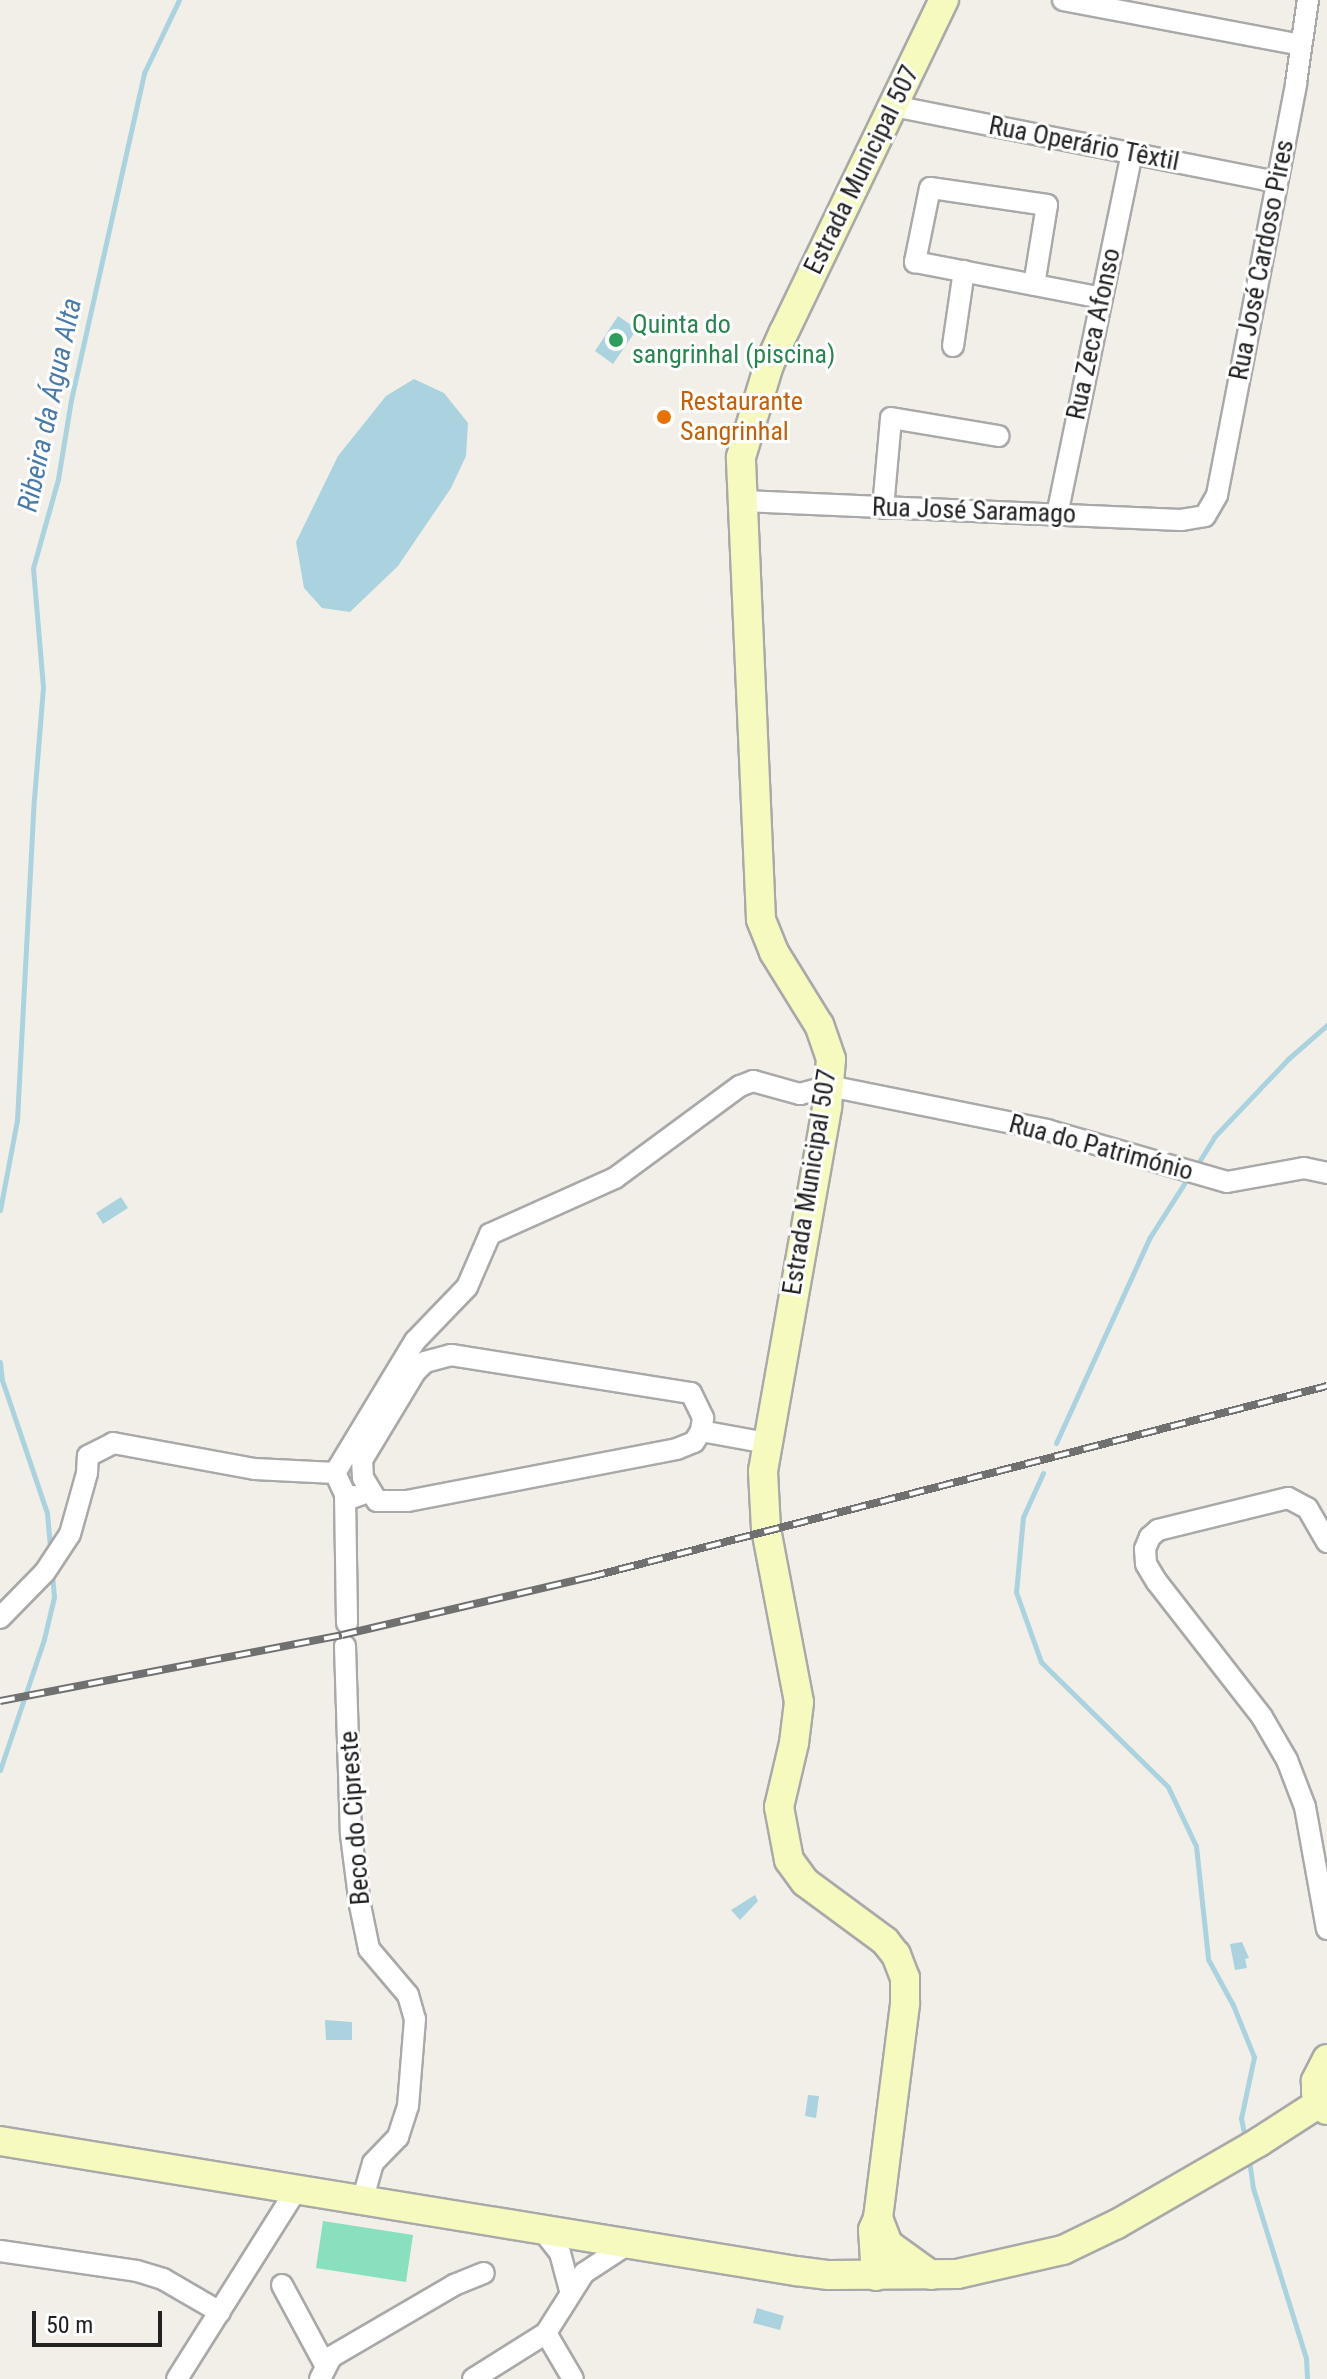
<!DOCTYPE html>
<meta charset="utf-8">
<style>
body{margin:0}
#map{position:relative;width:1327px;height:2379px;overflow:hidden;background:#f2efe9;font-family:"Roboto Condensed",sans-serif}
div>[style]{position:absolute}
.pitch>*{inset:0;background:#88e0be}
.water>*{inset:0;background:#aad3df}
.stream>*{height:5px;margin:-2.5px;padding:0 2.5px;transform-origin:2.5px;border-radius:2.5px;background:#aad3df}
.roads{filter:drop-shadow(2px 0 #a9a9a9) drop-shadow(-2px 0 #a9a9a9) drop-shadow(0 2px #a9a9a9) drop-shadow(0 -2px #a9a9a9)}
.street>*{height:20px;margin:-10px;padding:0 10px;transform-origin:10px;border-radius:10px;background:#fff}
.secondary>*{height:28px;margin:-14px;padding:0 14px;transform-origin:14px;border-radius:14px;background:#f7fabf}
.rail>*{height:8px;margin-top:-4px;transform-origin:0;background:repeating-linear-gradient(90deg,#fff 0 15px,#707070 0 30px);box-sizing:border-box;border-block:2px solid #707070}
.dots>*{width:22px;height:22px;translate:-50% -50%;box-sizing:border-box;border:4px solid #fff;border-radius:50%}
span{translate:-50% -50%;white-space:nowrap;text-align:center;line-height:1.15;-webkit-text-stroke:6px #fff;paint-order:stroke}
.street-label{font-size:26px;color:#222}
.leisure-label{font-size:26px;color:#27864d}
.left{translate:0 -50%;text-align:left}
.food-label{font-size:26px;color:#c56008}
.water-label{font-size:28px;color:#4a7aab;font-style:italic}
.scale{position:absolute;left:32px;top:2311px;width:130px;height:36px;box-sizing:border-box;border:4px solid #222;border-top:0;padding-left:10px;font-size:24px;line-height:28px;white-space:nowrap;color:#222;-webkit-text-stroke:6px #fff;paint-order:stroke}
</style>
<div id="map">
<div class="pitch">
<div style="clip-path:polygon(323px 2221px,413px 2235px,406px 2282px,316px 2268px)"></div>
</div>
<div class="water">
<div style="clip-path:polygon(618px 316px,637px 329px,613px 364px,595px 351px)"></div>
<div style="clip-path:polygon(414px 379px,444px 393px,468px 423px,466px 456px,451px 488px,398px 566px,350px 612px,322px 608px,304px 588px,296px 542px,338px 456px,386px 396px)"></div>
<div style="clip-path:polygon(121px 1197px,128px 1208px,103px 1224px,96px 1213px)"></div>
<div style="clip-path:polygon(755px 1895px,758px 1901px,740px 1920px,731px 1910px)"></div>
<div style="clip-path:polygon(1242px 1942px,1249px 1958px,1245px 1959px,1247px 1968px,1235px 1970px,1230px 1944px)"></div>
<div style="clip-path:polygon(325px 2020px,352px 2022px,352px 2040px,326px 2040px)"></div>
<div style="clip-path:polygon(808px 2095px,819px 2096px,816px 2118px,805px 2116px)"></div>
<div style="clip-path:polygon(757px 2308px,784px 2316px,780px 2330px,753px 2323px)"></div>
</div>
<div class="stream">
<div style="left:1195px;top:1168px;width:36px;rotate:-58deg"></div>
<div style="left:1214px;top:1137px;width:108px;rotate:-46.5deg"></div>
<div style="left:1288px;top:1059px;width:52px;rotate:-41.1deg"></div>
<div style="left:0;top:1210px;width:92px;rotate:-79.3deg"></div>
<div style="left:17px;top:1120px;width:321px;rotate:-87deg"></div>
<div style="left:34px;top:799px;width:112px;rotate:-85.4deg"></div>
<div style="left:43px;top:687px;width:119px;rotate:-94.8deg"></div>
<div style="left:33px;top:568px;width:92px;rotate:-74.3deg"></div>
<div style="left:58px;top:479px;width:80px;rotate:-80.7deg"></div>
<div style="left:71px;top:400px;width:335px;rotate:-77.4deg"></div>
<div style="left:144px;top:73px;width:81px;rotate:-64.4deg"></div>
<div style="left:0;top:1362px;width:18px;rotate:84deg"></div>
<div style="left:2px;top:1380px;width:140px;rotate:71.3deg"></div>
<div style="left:47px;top:1513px;width:37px;rotate:85deg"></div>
<div style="left:1056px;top:1443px;width:226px;rotate:-65.5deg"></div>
<div style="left:1150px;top:1237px;width:72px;rotate:-57.4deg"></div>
<div style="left:1043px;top:1473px;width:48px;rotate:114.4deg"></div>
<div style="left:1023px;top:1517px;width:75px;rotate:95.3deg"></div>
<div style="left:1016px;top:1592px;width:74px;rotate:70.3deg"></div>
<div style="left:1041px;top:1662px;width:178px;rotate:44.5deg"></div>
<div style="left:1168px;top:1787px;width:65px;rotate:64.6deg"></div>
<div style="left:1196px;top:1846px;width:114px;rotate:83.9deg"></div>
<div style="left:1208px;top:1959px;width:52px;rotate:61.5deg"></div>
<div style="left:1233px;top:2005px;width:56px;rotate:68deg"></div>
<div style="left:1254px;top:2057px;width:62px;rotate:102deg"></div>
<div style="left:1241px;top:2118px;width:21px;rotate:79deg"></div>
<div style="left:0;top:1770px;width:138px;rotate:-71.4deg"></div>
<div style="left:44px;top:1639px;width:43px;rotate:-76.6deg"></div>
<div style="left:54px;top:1597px;width:25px;rotate:-95deg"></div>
<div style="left:1249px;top:2160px;width:28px;rotate:82deg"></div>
<div style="left:1253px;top:2188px;width:178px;rotate:72.7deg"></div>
<div style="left:1306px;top:2358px;width:21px;rotate:87deg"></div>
</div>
<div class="roads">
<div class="street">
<div style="left:1063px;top:0;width:242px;rotate:10.7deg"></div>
<div style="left:893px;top:106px;width:390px;rotate:11.2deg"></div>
<div style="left:1034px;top:285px;width:81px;rotate:-80.8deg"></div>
<div style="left:1047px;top:205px;width:118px;rotate:-171.7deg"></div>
<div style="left:930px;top:188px;width:76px;rotate:101.5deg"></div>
<div style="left:915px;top:262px;width:190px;rotate:10.9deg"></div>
<div style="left:953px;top:346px;width:76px;rotate:-81.7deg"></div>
<div style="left:743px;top:501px;width:438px;rotate:2.5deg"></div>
<div style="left:1181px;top:520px;width:24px;rotate:-9deg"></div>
<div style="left:1205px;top:516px;width:24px;rotate:-60deg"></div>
<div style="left:1217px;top:495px;width:420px;rotate:-79.1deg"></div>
<div style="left:1296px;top:83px;width:84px;rotate:-81.8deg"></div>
<div style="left:883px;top:508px;width:90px;rotate:-84.9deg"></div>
<div style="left:891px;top:418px;width:109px;rotate:9.5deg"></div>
<div style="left:1057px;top:515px;width:369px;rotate:-78.3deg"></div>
<div style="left:451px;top:1355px;width:243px;rotate:9deg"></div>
<div style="left:691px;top:1393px;width:28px;rotate:64deg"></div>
<div style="left:703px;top:1418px;width:13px;rotate:99deg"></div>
<div style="left:701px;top:1431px;width:13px;rotate:122deg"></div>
<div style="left:694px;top:1442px;width:18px;rotate:158deg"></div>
<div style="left:677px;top:1449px;width:274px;rotate:169.1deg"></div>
<div style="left:408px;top:1501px;width:31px;rotate:180deg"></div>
<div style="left:377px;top:1501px;width:27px;rotate:-121deg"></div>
<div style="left:363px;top:1478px;width:18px;rotate:-93deg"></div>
<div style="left:362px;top:1460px;width:103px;rotate:-58.9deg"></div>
<div style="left:415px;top:1372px;width:14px;rotate:-45deg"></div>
<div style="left:425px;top:1362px;width:27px;rotate:-15deg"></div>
<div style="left:701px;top:1431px;width:67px;rotate:10.3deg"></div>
<div style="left:369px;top:1492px;width:16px;rotate:162deg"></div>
<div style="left:354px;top:1497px;width:9px;rotate:-162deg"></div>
<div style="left:345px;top:1494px;width:23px;rotate:-115deg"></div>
<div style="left:335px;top:1473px;width:154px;rotate:-58.8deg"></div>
<div style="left:415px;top:1341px;width:75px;rotate:-46.1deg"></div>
<div style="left:467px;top:1287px;width:58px;rotate:-66.5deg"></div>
<div style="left:490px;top:1234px;width:137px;rotate:-24.1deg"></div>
<div style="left:615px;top:1178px;width:155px;rotate:-36.4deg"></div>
<div style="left:740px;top:1086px;width:14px;rotate:-21deg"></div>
<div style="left:753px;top:1081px;width:49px;rotate:15.5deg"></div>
<div style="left:800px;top:1094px;width:30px;rotate:-15deg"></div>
<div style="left:829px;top:1086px;width:222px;rotate:11.4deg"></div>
<div style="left:1047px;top:1130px;width:187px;rotate:16.1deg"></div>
<div style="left:1227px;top:1182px;width:78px;rotate:-10.3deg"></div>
<div style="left:1304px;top:1168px;width:24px;rotate:12deg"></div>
<div style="left:345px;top:1494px;width:129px;rotate:89.1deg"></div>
<div style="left:1327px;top:1542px;width:39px;rotate:-120deg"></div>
<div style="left:1307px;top:1508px;width:21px;rotate:-152deg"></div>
<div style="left:1288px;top:1498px;width:134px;rotate:166.2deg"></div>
<div style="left:1158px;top:1530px;width:11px;rotate:139deg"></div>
<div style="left:1150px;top:1537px;width:13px;rotate:113deg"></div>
<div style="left:1145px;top:1549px;width:15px;rotate:86deg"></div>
<div style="left:1146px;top:1564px;width:21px;rotate:59deg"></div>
<div style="left:1157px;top:1582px;width:171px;rotate:52.1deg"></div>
<div style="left:1262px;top:1717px;width:50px;rotate:59.8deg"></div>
<div style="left:1287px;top:1760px;width:50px;rotate:69deg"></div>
<div style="left:1305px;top:1807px;width:124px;rotate:79.8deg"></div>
<div style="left:0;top:1618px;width:64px;rotate:-45.6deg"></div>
<div style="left:45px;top:1572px;width:45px;rotate:-56.7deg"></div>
<div style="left:70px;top:1534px;width:63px;rotate:-74.4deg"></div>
<div style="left:87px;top:1473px;width:17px;rotate:-87deg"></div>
<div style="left:88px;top:1456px;width:28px;rotate:-27deg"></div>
<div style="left:113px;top:1443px;width:144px;rotate:10.4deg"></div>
<div style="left:255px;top:1469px;width:80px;rotate:2.9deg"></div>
<div style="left:345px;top:1646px;width:189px;rotate:88.2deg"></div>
<div style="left:351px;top:1835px;width:71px;rotate:82.7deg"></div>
<div style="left:360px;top:1905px;width:45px;rotate:78.4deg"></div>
<div style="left:369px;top:1949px;width:60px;rotate:49.7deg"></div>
<div style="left:408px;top:1995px;width:25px;rotate:74deg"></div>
<div style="left:415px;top:2019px;width:87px;rotate:94.6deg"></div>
<div style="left:408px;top:2106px;width:33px;rotate:108deg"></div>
<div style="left:398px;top:2137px;width:36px;rotate:134deg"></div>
<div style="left:373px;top:2163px;width:40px;rotate:106deg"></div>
<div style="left:543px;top:2231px;width:28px;rotate:52deg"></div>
<div style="left:560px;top:2253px;width:38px;rotate:75deg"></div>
<div style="left:0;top:2251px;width:138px;rotate:8.3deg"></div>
<div style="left:137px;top:2271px;width:27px;rotate:17deg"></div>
<div style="left:163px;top:2279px;width:66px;rotate:30.1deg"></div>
<div style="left:282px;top:2285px;width:91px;rotate:61.7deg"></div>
<div style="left:546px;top:2333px;width:53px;rotate:59.6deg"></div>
<div style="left:177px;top:2379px;width:223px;rotate:-57.8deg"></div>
<div style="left:320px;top:2379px;width:25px;rotate:-63deg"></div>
<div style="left:331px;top:2357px;width:143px;rotate:-30.3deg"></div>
<div style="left:454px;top:2285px;width:32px;rotate:-22deg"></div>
<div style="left:473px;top:2379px;width:86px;rotate:-32.2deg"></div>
<div style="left:546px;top:2333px;width:71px;rotate:-57.7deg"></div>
<div style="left:584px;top:2273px;width:53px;rotate:-33.4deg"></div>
</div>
<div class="secondary">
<div style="left:1327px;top:2059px;width:25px;rotate:117deg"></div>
<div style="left:1316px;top:2081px;width:11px;rotate:90deg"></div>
<div style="left:1316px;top:2092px;width:21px;rotate:59deg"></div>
<div style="left:0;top:2141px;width:807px;rotate:9.28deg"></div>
<div style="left:796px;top:2271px;width:33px;rotate:7deg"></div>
<div style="left:829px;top:2275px;width:128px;rotate:-0.4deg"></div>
<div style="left:957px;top:2274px;width:109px;rotate:-12.8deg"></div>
<div style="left:1063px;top:2250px;width:60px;rotate:-25.7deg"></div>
<div style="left:1117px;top:2224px;width:164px;rotate:-30deg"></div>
<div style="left:1259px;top:2142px;width:81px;rotate:-32.9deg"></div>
<div style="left:878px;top:2218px;width:28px;rotate:69deg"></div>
<div style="left:888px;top:2244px;width:53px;rotate:35.8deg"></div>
<div style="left:876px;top:2276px;width:46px;rotate:-93.7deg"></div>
<div style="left:873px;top:2230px;width:13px;rotate:-67deg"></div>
<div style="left:878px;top:2218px;width:217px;rotate:-82.8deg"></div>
<div style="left:905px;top:2003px;width:25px;rotate:-90deg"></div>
<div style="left:905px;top:1978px;width:25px;rotate:-111deg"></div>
<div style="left:896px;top:1955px;width:18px;rotate:-128deg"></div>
<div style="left:885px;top:1941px;width:99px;rotate:-143.6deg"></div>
<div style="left:805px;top:1882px;width:27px;rotate:-126deg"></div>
<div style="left:789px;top:1860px;width:54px;rotate:-100.7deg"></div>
<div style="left:779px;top:1807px;width:66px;rotate:-76.8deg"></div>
<div style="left:794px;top:1743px;width:41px;rotate:-83deg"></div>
<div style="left:799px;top:1702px;width:176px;rotate:-100.8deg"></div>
<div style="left:766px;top:1529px;width:58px;rotate:-93deg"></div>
<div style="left:763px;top:1471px;width:370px;rotate:-80deg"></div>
<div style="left:827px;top:1107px;width:48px;rotate:-85.2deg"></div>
<div style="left:831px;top:1059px;width:36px;rotate:-109deg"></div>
<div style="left:819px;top:1025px;width:86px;rotate:-121.7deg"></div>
<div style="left:774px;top:952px;width:35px;rotate:-112deg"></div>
<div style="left:761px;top:919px;width:462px;rotate:-92.5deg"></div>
<div style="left:741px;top:457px;width:96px;rotate:-73.1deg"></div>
<div style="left:769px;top:365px;width:36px;rotate:-66deg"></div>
<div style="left:784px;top:332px;width:369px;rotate:-64.3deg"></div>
</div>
</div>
<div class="rail">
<div style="left:0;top:1701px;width:348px;rotate:-10.9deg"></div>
<div style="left:342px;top:1635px;width:255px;rotate:-13.2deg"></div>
<div style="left:590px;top:1577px;width:761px;rotate:-14.53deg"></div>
</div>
<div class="dots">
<div style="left:616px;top:340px;background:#2e9e5b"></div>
<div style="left:664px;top:417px;background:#e8710a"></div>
</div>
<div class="street-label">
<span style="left:1084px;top:144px;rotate:11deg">Rua Operário Têxtil</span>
<span style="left:862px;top:170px;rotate:-64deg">Estrada Municipal 507</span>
<span style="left:1262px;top:260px;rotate:-79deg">Rua José Cardoso Pires</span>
<span style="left:1094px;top:334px;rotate:-78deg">Rua Zeca Afonso</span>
<span style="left:974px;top:511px;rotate:2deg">Rua José Saramago</span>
<span style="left:1101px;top:1148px;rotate:15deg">Rua do Património</span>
<span style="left:810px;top:1182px;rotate:-81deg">Estrada Municipal 507</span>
<span style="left:355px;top:1818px;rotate:-94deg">Beco do Cipreste</span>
</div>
<div class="leisure-label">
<span class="left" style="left:632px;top:340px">Quinta do<br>sangrinhal (piscina)</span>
</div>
<div class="food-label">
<span class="left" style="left:680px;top:417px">Restaurante<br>Sangrinhal</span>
</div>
<div class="water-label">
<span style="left:50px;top:405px;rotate:-78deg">Ribeira da Água Alta</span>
</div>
<div class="scale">50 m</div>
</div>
